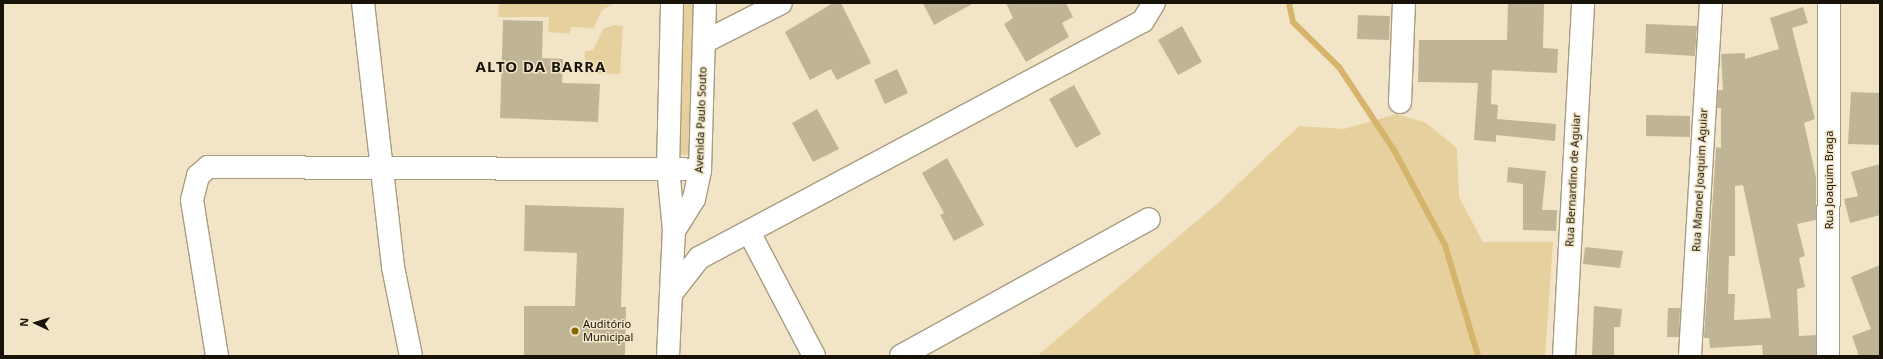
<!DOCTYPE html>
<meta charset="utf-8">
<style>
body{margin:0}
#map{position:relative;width:1883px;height:359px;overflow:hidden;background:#f2e5c7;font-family:"Noto Sans",sans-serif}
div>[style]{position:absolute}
.green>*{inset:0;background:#e6d09d}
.stream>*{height:6px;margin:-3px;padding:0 3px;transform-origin:3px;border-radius:3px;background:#d4b56b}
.building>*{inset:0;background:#c0b497}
.roads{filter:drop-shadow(1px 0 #a89c80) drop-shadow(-1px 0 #a89c80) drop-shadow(0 1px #a89c80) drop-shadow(0 -1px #a89c80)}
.minor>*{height:22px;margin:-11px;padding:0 11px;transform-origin:11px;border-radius:11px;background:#fff}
.dots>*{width:11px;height:11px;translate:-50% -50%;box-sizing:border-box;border:2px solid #f2e5c7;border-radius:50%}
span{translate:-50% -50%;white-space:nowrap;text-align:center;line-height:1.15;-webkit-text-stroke:3px #f2e5c7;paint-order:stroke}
.street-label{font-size:11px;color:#171308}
.poi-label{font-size:11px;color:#171308}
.left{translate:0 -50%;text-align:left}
.district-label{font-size:15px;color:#171308;font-weight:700;letter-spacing:1px}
.frame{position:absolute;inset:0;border:4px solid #171308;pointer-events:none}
.north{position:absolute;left:16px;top:303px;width:40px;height:40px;-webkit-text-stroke:3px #f2e5c7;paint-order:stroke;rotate:274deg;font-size:11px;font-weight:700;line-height:16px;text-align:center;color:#171308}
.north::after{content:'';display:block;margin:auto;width:14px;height:18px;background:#171308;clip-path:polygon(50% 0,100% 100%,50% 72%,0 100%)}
</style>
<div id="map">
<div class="green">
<div style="clip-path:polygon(499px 3px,615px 3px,602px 10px,594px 28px,571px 27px,569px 34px,548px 32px,549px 17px,498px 17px)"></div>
<div style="clip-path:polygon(679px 3px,695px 3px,691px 152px,686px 155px,679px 154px)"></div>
<div style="clip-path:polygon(614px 25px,623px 26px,620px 74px,584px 74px,585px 51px,593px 50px,603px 29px)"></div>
<div style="clip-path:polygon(1397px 114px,1426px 123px,1457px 148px,1459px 197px,1483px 242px,1553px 242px,1545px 356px,1037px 356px,1218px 203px,1299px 126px,1344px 129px)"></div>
</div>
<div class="stream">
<div style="left:1289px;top:3px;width:19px;rotate:78deg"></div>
<div style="left:1293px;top:22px;width:64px;rotate:44.4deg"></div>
<div style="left:1339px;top:67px;width:100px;rotate:56.5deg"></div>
<div style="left:1394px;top:150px;width:108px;rotate:61.8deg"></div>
<div style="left:1445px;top:245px;width:116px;rotate:73.4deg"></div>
</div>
<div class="building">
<div style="clip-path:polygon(833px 3px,841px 3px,871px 63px,837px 80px,831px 69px,810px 80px,785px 32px)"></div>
<div style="clip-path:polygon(923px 3px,974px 3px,934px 25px)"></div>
<div style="clip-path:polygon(1006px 3px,1066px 3px,1073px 17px,1062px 23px,1069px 37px,1026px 62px,1004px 24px,1013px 18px)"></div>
<div style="clip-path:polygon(1508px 3px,1544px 3px,1543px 48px,1558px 49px,1557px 73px,1492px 70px,1491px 104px,1498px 105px,1497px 119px,1556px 124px,1555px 141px,1496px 135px,1496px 142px,1474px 140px,1478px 83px,1418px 82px,1419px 40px,1507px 40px)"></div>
<div style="clip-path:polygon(evenodd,1803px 7px,1808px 23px,1792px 28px,1815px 119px,1804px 123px,1816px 177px,1816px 220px,1797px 224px,1805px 256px,1799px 258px,1805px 287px,1797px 289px,1799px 336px,1816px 335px,1816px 356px,1763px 356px,1762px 345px,1710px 348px,1709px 338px,1704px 338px,1716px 147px,1721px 148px,1721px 108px,1717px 108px,1718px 90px,1723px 90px,1721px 54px,1745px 53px,1745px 59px,1779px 49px,1770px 18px,1803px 7px,1743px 185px,1768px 303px,1771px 318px,1734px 320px,1735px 294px,1728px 294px,1729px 256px,1735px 256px,1735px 186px,1743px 185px)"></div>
<div style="clip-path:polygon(1358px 15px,1390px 16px,1389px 40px,1357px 39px)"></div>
<div style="clip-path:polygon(503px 20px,543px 21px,542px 58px,563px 59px,562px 83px,600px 84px,598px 122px,500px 118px)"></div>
<div style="clip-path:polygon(1646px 24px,1697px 26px,1695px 56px,1645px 53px)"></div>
<div style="clip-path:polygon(1182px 26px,1202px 62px,1178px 75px,1158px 40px)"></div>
<div style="clip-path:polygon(897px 69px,908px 93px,885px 104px,874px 80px)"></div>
<div style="clip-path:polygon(1074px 85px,1101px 134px,1076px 148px,1049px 99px)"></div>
<div style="clip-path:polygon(1851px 92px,1880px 93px,1880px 145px,1848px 144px)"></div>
<div style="clip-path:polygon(817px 109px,839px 149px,813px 162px,792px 123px)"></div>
<div style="clip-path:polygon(1646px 115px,1690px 116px,1690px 137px,1646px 136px)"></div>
<div style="clip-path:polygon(947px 158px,984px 225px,954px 241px,940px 215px,944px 213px,922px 173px)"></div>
<div style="clip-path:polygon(1880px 164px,1880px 215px,1850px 223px,1844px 199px,1858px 196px,1851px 172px)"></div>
<div style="clip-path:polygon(1508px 167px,1546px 171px,1542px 210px,1557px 210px,1556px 231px,1523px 230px,1523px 184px,1507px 182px)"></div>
<div style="clip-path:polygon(525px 205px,624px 208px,621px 307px,626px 307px,625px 356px,524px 356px,524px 306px,575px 306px,577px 253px,524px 251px)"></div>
<div style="clip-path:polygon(1585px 247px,1623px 251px,1620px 268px,1583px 264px)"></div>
<div style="clip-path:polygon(1880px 265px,1880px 356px,1859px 356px,1852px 336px,1871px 329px,1851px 277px)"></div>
<div style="clip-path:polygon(1594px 306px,1622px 309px,1620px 327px,1614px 327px,1614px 355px,1592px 356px)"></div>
<div style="clip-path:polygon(1668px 308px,1680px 308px,1679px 337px,1667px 337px)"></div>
</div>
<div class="roads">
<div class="minor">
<div style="left:363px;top:3px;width:266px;rotate:83.5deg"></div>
<div style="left:393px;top:267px;width:91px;rotate:78.6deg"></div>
<div style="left:704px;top:42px;width:86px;rotate:-26.9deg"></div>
<div style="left:1400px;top:102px;width:99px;rotate:-87.7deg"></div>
<div style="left:674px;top:231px;width:38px;rotate:-58deg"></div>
<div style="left:694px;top:199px;width:30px;rotate:-78deg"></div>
<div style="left:700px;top:170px;width:167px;rotate:-88.3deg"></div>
<div style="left:749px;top:232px;width:140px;rotate:62.3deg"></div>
<div style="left:671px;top:294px;width:46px;rotate:-52.1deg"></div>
<div style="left:699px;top:258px;width:503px;rotate:-28.09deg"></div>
<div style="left:1143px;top:21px;width:21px;rotate:-59deg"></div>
<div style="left:217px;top:356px;width:158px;rotate:-99.1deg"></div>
<div style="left:192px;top:200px;width:25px;rotate:-76deg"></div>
<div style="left:198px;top:176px;width:13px;rotate:-42deg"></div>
<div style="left:208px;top:167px;width:492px;rotate:0.3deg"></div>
<div style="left:668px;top:356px;width:125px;rotate:-87.3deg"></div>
<div style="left:674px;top:231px;width:63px;rotate:-95.4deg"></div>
<div style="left:668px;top:168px;width:165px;rotate:-88.6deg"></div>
<div style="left:901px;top:356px;width:283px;rotate:-28.9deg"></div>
<div style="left:1564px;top:356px;width:354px;rotate:-86.9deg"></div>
<div style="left:1690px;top:356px;width:354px;rotate:-86.6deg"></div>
<div style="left:1828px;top:356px;width:353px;rotate:-89.8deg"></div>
</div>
</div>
<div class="dots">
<div style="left:575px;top:331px;background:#866701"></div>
</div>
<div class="street-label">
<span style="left:701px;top:120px;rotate:-88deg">Avenida Paulo Souto</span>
<span style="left:1573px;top:180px;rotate:-87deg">Rua Bernardino de Aguiar</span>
<span style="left:1700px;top:180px;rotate:-87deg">Rua Manoel Joaquim Aguiar</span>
<span style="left:1829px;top:180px;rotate:-90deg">Rua Joaquim Braga</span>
</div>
<div class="poi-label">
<span class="left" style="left:583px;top:331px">Auditório<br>Municipal</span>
</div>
<div class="district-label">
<span style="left:541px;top:67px">ALTO DA BARRA</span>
</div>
<div class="frame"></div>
<div class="north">N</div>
</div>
